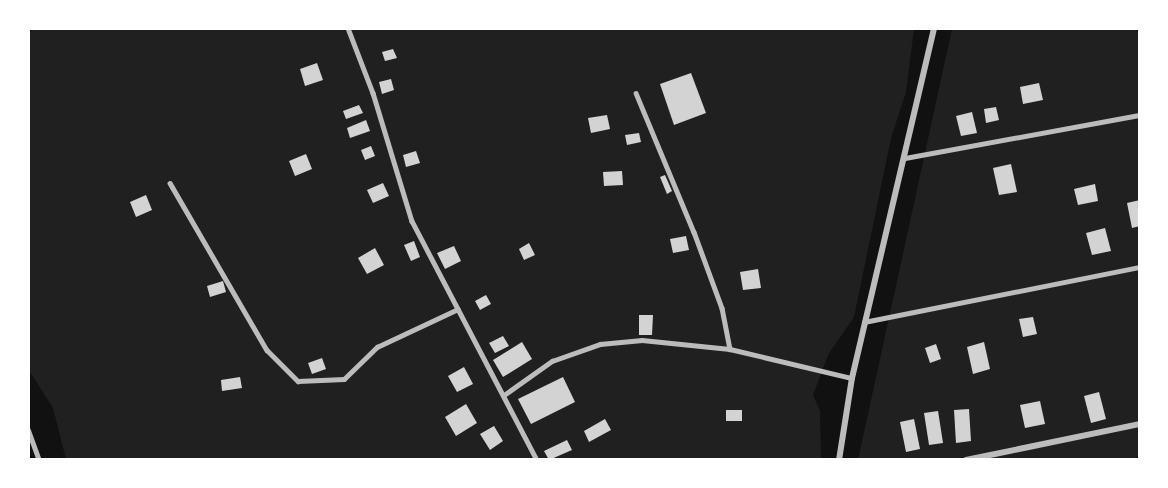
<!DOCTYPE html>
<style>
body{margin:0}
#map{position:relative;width:1168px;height:488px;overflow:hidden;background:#111;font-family:"Golos Text",sans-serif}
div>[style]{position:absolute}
.green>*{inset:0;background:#202020}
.building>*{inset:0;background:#d3d3d3}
.service>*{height:4.5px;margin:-2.25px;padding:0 2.25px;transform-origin:2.25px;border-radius:2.25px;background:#bcbcbc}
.minor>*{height:6px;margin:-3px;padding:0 3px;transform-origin:3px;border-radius:3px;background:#bcbcbc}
span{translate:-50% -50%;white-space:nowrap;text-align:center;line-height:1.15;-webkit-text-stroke:4.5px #fff;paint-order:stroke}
.frame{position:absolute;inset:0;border:30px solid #fff;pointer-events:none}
</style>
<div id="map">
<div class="green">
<div style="clip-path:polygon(29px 29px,914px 29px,906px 92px,891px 138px,854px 317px,828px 355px,813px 395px,820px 411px,821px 459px,66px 459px,53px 408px,29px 370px)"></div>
<div style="clip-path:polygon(952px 29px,1139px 29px,1139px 459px,858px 460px)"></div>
</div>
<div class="building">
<div style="clip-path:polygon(393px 49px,397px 58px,385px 61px,382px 52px)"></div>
<div style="clip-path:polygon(317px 63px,323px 80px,305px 86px,300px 69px)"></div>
<div style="clip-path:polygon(691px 73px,706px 113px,674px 125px,660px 84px)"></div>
<div style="clip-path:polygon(391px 79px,394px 90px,382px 94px,379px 82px)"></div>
<div style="clip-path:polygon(1039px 83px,1043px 100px,1023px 104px,1020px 87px)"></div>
<div style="clip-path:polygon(359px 105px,363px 113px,346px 119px,343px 111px)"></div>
<div style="clip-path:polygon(996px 107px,999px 120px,986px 123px,984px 109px)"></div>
<div style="clip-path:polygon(972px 112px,977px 133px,961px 136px,956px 116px)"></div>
<div style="clip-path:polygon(607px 115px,610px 129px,591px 133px,588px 118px)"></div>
<div style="clip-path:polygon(366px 120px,370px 131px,350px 138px,347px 128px)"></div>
<div style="clip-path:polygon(639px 133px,641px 142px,627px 145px,625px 135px)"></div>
<div style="clip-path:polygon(371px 146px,375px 156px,365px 160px,361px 150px)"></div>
<div style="clip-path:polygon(416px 151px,420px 163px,406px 167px,403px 155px)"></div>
<div style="clip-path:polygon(306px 154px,312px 169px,295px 176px,289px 161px)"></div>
<div style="clip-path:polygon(1011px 164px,1017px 192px,999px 195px,993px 168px)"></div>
<div style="clip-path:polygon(622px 171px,623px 185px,604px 186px,603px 172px)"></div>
<div style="clip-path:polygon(665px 175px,672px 191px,667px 194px,660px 177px)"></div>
<div style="clip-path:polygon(383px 183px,389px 196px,373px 203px,367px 190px)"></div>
<div style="clip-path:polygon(1095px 184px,1098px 201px,1078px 205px,1074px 189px)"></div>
<div style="clip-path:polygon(146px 195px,152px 210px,136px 217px,130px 202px)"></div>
<div style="clip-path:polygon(1140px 200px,1140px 226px,1132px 228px,1127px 203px)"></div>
<div style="clip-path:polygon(1105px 228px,1111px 251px,1092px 255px,1086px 233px)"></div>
<div style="clip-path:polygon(686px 236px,689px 250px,673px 253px,670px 239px)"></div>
<div style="clip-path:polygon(414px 241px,420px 257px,411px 261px,404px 245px)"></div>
<div style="clip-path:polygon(529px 243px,535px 255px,524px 260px,519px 249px)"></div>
<div style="clip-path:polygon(454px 246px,461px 261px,445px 269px,437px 253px)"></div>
<div style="clip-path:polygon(375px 248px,384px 265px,367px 274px,358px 258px)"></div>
<div style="clip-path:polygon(758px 269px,761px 288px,743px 290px,740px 272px)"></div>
<div style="clip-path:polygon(223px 281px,226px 292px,210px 297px,207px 286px)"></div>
<div style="clip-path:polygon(486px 295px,491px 304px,480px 310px,475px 301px)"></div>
<div style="clip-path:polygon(639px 315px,653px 315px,652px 335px,639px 335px)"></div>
<div style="clip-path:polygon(1033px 317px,1037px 334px,1023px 337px,1019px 319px)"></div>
<div style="clip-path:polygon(503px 336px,509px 346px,495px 353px,489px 343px)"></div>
<div style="clip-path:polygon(522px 342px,532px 359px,503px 377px,493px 360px)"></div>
<div style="clip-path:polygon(984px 342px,990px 369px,973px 374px,967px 347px)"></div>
<div style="clip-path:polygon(936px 344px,941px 359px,930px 363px,925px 348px)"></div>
<div style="clip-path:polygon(322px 358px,326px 369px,312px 374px,308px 363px)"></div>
<div style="clip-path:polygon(464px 367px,473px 384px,457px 392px,448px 376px)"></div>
<div style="clip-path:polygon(240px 377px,242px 388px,222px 391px,221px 380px)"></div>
<div style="clip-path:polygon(563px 377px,575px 402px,531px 424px,518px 399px)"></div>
<div style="clip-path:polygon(1099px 392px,1106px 419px,1091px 423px,1084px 396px)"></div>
<div style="clip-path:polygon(1040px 401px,1045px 424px,1025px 428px,1020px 405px)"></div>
<div style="clip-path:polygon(466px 404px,477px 423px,456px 436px,445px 417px)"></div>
<div style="clip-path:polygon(969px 409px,971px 441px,956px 443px,954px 410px)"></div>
<div style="clip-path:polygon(726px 410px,742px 410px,742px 421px,726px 421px)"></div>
<div style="clip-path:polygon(938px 411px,943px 443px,929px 445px,924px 413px)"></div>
<div style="clip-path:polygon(605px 419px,611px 430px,589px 442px,584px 431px)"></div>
<div style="clip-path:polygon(914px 419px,920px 449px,906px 452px,900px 422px)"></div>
<div style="clip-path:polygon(494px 426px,503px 441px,490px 450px,480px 434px)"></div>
<div style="clip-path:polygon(567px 440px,572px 450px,549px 460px,544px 451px)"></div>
</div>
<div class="service">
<div style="left:348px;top:28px;width:70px;rotate:69deg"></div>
<div style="left:373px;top:93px;width:134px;rotate:73.1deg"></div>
<div style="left:412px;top:221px;width:270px;rotate:62.4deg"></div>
<div style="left:636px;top:93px;width:151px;rotate:67.4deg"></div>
<div style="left:694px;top:232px;width:81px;rotate:69.8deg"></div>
<div style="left:722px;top:308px;width:42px;rotate:79deg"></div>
<div style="left:905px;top:158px;width:239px;rotate:-10.4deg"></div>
<div style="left:170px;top:183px;width:193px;rotate:59.9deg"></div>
<div style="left:267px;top:350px;width:44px;rotate:45deg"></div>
<div style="left:298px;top:381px;width:46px;rotate:-2.5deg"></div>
<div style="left:344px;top:379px;width:46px;rotate:-44.1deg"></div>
<div style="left:377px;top:347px;width:89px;rotate:-25.1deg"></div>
<div style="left:864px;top:322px;width:281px;rotate:-11.3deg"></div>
<div style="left:504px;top:395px;width:59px;rotate:-35.3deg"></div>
<div style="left:552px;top:361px;width:51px;rotate:-19.5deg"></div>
<div style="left:600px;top:344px;width:42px;rotate:-5.4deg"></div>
<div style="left:642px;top:340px;width:88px;rotate:5.8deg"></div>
<div style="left:730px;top:349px;width:125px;rotate:13.4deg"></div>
<div style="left:28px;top:429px;width:33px;rotate:70deg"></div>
</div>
<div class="minor">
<div style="left:839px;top:460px;width:83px;rotate:-81deg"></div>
<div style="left:852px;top:378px;width:359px;rotate:-76.8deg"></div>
<div style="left:966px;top:460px;width:178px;rotate:-11.7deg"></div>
</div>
<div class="frame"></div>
</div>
